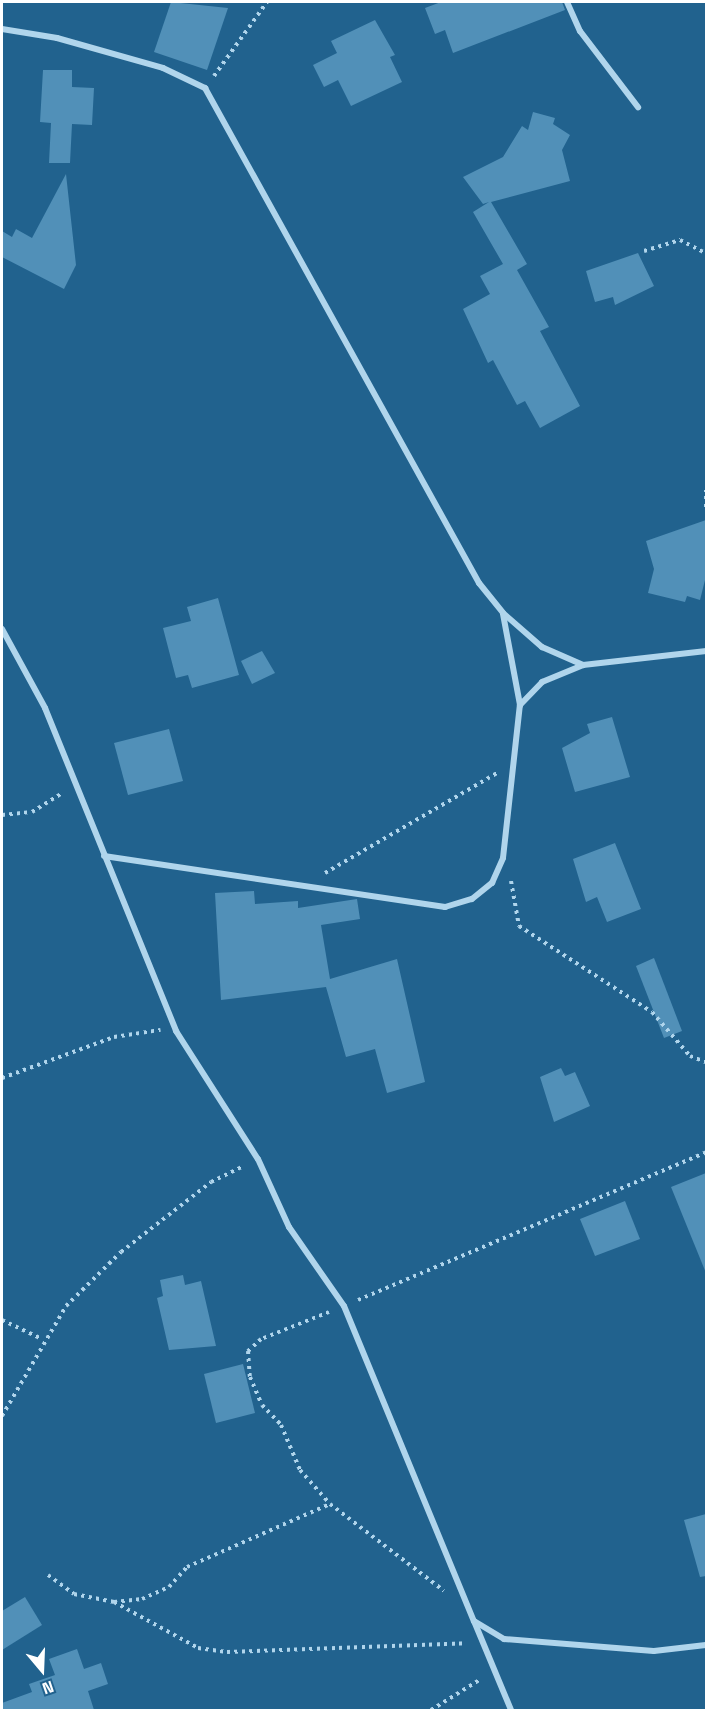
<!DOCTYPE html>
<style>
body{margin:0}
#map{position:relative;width:708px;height:1712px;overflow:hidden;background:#21628e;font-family:"Space Grotesk",sans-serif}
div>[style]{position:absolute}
.building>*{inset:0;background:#5190b8}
.path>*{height:4px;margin-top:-2px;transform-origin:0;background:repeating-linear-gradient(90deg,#b0d5ec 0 3px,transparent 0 7.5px)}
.street>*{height:6px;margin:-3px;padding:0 3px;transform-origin:3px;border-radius:3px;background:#b0d5ec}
span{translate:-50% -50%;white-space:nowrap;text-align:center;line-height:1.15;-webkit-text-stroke:4.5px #21628e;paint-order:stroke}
.frame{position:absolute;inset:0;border:3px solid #fff;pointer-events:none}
.north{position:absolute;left:12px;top:1640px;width:60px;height:60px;-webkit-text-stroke:4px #21628e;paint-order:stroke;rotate:161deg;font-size:16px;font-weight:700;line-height:24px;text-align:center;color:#fff}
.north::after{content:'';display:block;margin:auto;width:21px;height:27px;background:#fff;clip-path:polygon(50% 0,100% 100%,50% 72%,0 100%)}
</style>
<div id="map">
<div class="building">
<div style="clip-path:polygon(171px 2px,228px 8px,207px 70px,154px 52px)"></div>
<div style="clip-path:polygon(441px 2px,562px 2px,565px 10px,453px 53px,445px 30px,435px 34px,425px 8px)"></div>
<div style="clip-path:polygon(375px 20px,395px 55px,390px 57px,402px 82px,351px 106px,338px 80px,324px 87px,313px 65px,337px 53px,331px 41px)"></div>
<div style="clip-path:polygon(43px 70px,72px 70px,72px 87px,94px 88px,92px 125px,72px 124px,70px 163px,49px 163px,51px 123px,40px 122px)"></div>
<div style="clip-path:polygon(533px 112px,555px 118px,553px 124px,570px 135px,562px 150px,570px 181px,491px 202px,527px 264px,517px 270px,549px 327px,540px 331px,580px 406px,540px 428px,525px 401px,517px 405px,493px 360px,488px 363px,463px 309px,490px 294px,480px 276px,503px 264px,473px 212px,489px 202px,483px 204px,463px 177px,503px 157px,522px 126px,528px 130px)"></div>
<div style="clip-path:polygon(66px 174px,76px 265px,64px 289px,2px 257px,2px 231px,12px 237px,16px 229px,32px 238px)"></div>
<div style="clip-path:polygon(638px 253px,654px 286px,615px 305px,613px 297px,595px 302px,586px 271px)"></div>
<div style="clip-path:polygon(706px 520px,706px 576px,700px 600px,687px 596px,685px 602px,648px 593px,654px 569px,646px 541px)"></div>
<div style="clip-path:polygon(218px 598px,239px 675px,192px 688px,188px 675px,176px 678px,163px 628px,191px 621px,187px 607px)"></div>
<div style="clip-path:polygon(262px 651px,275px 673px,252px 684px,241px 661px)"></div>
<div style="clip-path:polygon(612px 717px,630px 777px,575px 792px,562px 748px,590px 733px,587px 724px)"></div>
<div style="clip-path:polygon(169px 729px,183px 781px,128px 795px,114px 743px)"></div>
<div style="clip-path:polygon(615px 843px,641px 909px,607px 922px,597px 897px,586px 902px,573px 859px)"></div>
<div style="clip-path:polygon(254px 891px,255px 904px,298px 901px,298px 908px,357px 899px,360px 919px,321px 925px,330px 979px,397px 959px,425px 1082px,387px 1093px,375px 1049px,346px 1057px,326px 987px,221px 1000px,215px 893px)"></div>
<div style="clip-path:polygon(654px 958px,682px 1031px,664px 1038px,636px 966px)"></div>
<div style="clip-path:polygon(561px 1068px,565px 1076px,575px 1072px,590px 1106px,554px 1122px,540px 1077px)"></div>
<div style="clip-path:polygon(706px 1173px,706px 1273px,671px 1187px)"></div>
<div style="clip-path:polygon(625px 1201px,640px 1239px,595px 1256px,580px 1219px)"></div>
<div style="clip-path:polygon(183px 1275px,185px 1285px,201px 1281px,216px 1346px,169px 1350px,157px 1298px,163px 1296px,160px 1280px)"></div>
<div style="clip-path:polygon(243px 1364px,255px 1413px,216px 1423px,204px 1374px)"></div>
<div style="clip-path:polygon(706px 1514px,706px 1576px,700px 1577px,684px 1520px)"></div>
<div style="clip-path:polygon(25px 1597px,42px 1625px,2px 1650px,2px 1611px)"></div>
<div style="clip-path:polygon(77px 1649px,84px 1669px,101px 1663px,108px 1684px,88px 1691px,94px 1710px,2px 1710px,2px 1703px,32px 1692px,29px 1684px,55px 1675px,49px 1659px)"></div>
</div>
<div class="path">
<div style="left:214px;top:76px;width:91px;rotate:-54.4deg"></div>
<div style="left:644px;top:251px;width:38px;rotate:-17deg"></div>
<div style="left:680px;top:240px;width:29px;rotate:27deg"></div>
<div style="left:706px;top:507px;width:17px;rotate:-90deg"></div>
<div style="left:2px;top:815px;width:30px;rotate:-6deg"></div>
<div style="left:32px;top:812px;width:36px;rotate:-32deg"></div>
<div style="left:325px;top:873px;width:199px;rotate:-30.2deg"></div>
<div style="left:511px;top:881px;width:46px;rotate:79.9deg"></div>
<div style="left:519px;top:926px;width:158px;rotate:32.9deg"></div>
<div style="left:652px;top:1012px;width:58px;rotate:49.2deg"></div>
<div style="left:690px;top:1056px;width:17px;rotate:21deg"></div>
<div style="left:2px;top:1078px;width:119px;rotate:-20.1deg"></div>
<div style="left:114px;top:1037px;width:47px;rotate:-8.7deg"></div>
<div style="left:358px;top:1300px;width:378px;rotate:-23deg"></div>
<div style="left:329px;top:1312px;width:73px;rotate:158.3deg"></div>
<div style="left:261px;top:1339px;width:18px;rotate:137deg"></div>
<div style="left:248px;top:1351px;width:26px;rotate:86deg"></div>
<div style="left:250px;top:1377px;width:30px;rotate:67deg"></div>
<div style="left:262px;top:1405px;width:28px;rotate:46deg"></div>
<div style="left:281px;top:1425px;width:49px;rotate:67.1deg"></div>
<div style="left:300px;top:1470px;width:45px;rotate:48.6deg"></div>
<div style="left:330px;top:1504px;width:143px;rotate:37.3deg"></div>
<div style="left:2px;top:1320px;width:44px;rotate:25.4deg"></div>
<div style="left:2px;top:1416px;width:127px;rotate:-59.8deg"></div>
<div style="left:66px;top:1306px;width:77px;rotate:-44.5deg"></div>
<div style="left:121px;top:1252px;width:114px;rotate:-37.9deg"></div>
<div style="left:211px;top:1182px;width:37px;rotate:-26deg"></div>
<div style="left:48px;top:1575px;width:32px;rotate:36deg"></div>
<div style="left:74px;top:1594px;width:41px;rotate:11.3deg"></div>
<div style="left:114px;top:1602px;width:28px;rotate:-6deg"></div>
<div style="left:142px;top:1599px;width:30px;rotate:-24deg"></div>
<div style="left:169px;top:1587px;width:27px;rotate:-48deg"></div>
<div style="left:187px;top:1567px;width:156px;rotate:-23.8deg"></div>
<div style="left:114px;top:1602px;width:96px;rotate:28.7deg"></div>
<div style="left:198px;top:1648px;width:29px;rotate:8deg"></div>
<div style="left:227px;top:1652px;width:240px;rotate:-2.1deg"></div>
<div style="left:431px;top:1710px;width:59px;rotate:-31.8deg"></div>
</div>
<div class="street">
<div style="left:567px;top:2px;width:32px;rotate:66deg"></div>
<div style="left:580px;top:31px;width:96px;rotate:52.7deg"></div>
<div style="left:2px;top:29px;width:56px;rotate:9.3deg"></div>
<div style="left:57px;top:38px;width:110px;rotate:15.8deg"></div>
<div style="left:163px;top:68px;width:47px;rotate:25.5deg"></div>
<div style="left:205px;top:88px;width:566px;rotate:61.03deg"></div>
<div style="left:479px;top:583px;width:38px;rotate:51deg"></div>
<div style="left:503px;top:613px;width:52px;rotate:41.1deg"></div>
<div style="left:542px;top:647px;width:45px;rotate:23.7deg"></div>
<div style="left:503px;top:614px;width:93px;rotate:79.4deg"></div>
<div style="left:2px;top:629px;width:90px;rotate:61.4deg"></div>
<div style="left:45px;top:708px;width:349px;rotate:67.9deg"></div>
<div style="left:176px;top:1031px;width:152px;rotate:57.4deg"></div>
<div style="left:258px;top:1159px;width:75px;rotate:65.5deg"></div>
<div style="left:289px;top:1227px;width:96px;rotate:55.2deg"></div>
<div style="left:344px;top:1306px;width:341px;rotate:67.6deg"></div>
<div style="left:474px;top:1621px;width:35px;rotate:31deg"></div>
<div style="left:504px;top:1639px;width:150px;rotate:4.6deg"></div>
<div style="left:654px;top:1651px;width:52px;rotate:-6.6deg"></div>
<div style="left:104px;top:856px;width:345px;rotate:8.5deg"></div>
<div style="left:445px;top:907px;width:28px;rotate:-17deg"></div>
<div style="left:472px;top:899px;width:26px;rotate:-39deg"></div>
<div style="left:492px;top:883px;width:27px;rotate:-66deg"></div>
<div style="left:503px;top:858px;width:154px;rotate:-83.7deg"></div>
<div style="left:520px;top:705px;width:32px;rotate:-46deg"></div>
<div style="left:542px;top:682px;width:44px;rotate:-22.5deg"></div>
<div style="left:583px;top:665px;width:124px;rotate:-6.5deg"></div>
<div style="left:474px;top:1621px;width:96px;rotate:67.4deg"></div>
</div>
<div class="frame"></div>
<div class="north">N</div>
</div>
